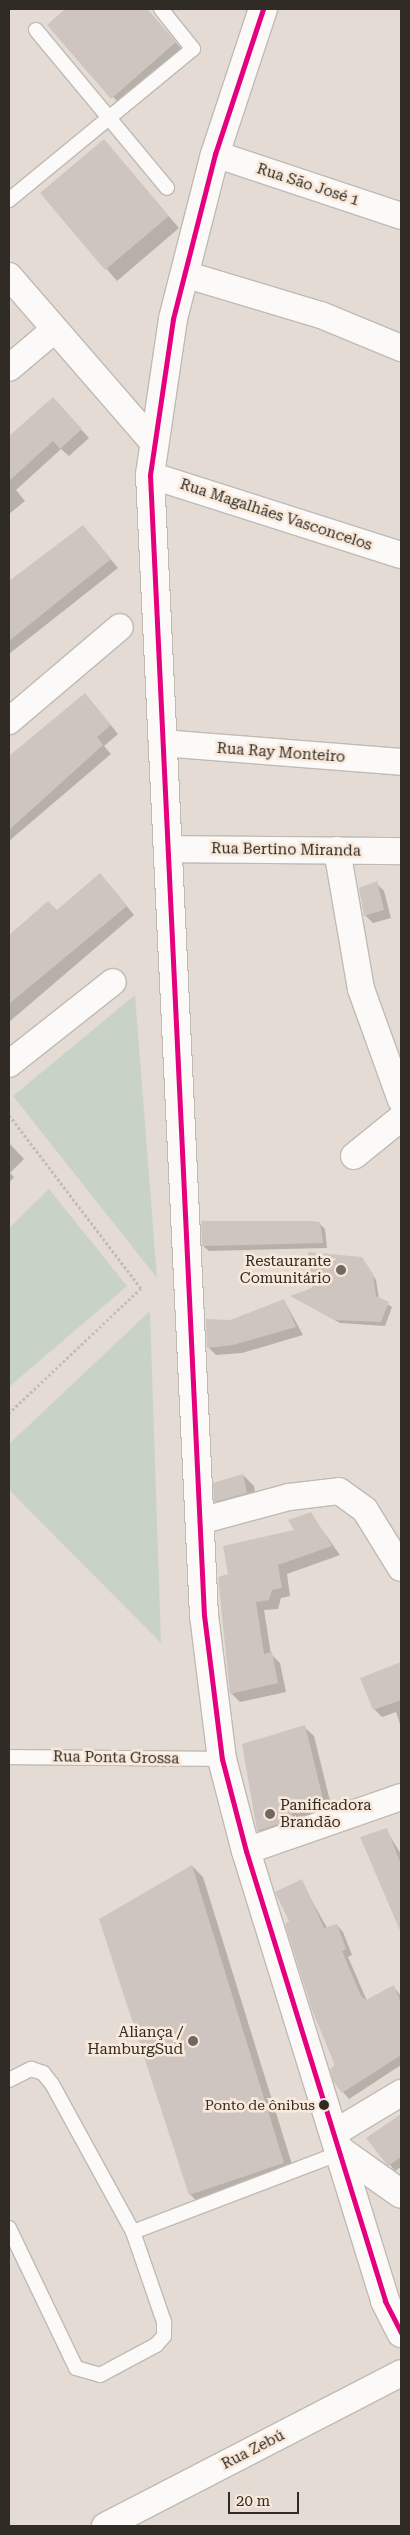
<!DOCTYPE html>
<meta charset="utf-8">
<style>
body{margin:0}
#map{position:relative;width:410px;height:2535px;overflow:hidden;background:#e4dcd4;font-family:"Roboto Serif",serif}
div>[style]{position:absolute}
.green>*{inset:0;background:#c8d3c6}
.shadow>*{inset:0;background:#0003}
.building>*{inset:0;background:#cfc5c0}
.path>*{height:3px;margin-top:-1.5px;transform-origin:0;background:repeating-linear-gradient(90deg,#c1bebc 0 2.5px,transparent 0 5px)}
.roads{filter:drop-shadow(1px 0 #c0bab3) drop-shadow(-1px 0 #c0bab3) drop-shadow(0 1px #c0bab3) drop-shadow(0 -1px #c0bab3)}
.service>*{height:14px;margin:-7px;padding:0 7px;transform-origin:7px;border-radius:7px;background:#fbfaf9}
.minor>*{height:26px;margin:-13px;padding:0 13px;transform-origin:13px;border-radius:13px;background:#fbfaf9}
.tertiary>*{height:28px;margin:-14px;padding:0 14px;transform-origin:14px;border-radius:14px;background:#fbfaf9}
.bus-1>*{height:5px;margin:-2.5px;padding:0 2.5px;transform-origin:2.5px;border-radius:2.5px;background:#e5007d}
.dots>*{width:14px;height:14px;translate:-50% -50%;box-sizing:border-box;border:2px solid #f9e9da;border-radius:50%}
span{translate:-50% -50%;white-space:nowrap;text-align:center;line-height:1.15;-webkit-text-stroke:5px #f9e9da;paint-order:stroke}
.bus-label{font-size:14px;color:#312b25}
.right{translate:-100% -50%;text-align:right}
.street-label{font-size:15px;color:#312b25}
.poi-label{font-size:15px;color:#312b25}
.left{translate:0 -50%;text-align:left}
.frame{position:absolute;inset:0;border:10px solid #312b25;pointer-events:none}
.scale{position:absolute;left:228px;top:2492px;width:71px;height:22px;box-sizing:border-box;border:2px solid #312b25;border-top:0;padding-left:6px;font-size:15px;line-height:18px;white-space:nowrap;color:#312b25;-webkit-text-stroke:4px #f9e9da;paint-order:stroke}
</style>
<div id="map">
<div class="green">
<div style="clip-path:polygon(135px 995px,157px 1278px,13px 1096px)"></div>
<div style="clip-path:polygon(49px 1189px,127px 1286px,9px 1387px,9px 1228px)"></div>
<div style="clip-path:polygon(150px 1311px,161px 1643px,9px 1490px,9px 1444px)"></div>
</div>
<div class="shadow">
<div style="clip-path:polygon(67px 9px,147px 9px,186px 54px,124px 109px,49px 25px)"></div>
<div style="clip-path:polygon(104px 141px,179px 228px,117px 281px,42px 193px)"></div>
<div style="clip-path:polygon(53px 399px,89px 438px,69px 456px,61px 449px,16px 490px,25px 501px,9px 514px,9px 438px)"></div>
<div style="clip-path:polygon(83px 526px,118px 568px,9px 654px,9px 583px)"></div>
<div style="clip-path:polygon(85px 694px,118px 734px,104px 746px,111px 754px,9px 841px,9px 759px)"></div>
<div style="clip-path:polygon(108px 883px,134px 915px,9px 1022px,9px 938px,48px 902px,57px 912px)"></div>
<div style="clip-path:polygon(376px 883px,384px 891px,391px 918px,373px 923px,365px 915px)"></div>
<div style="clip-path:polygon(9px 1143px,24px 1159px,10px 1173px,14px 1177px,9px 1183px)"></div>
<div style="clip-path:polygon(319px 1223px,325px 1229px,327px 1248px,209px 1251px,203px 1246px)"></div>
<div style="clip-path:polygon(365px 1263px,376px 1280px,379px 1299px,392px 1307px,385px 1326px,340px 1323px,293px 1297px)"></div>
<div style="clip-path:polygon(284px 1300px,303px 1335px,242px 1353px,216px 1355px,208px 1347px,230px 1321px)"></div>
<div style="clip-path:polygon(243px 1475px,254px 1486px,257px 1504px,227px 1512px,216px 1501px)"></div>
<div style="clip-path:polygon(310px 1513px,340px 1555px,287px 1574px,290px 1596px,281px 1598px,278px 1609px,264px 1610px,271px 1654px,280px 1663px,286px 1692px,240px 1702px,231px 1693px,230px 1575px,296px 1531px)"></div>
<div style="clip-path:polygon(401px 1664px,401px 1728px,396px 1712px,382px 1717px,374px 1709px,362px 1679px)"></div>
<div style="clip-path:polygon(304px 1727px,314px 1736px,334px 1817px,268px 1840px,258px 1831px,243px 1745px)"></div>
<div style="clip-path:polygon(386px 1830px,401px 1854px,401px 1929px,400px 1928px)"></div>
<div style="clip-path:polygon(192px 1866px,203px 1877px,295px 2174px,201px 2206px,190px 2194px)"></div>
<div style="clip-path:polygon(301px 1881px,327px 1928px,337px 1925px,343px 1932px,352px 1955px,348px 1957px,367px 2001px,394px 1987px,401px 1996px,401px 2065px,349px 2099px,343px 2092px,290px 1921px)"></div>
<div style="clip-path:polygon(401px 2116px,401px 2167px,395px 2171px,368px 2138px)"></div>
</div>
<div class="building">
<div style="clip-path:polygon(65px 9px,147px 9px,176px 42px,111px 99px,47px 25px)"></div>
<div style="clip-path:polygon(104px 139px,169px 216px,105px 270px,40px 193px)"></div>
<div style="clip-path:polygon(53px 397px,82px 429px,60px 449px,53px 441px,9px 481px,9px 436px)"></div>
<div style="clip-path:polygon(83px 525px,111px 559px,9px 641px,9px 581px)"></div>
<div style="clip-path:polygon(85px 693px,111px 725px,97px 737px,103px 745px,9px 830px,9px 756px)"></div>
<div style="clip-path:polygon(100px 873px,127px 906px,9px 1004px,9px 935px,48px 901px,57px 910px)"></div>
<div style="clip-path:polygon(377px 881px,384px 910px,364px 916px,359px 888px)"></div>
<div style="clip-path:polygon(201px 1221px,312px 1221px,320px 1222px,323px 1243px,202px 1246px)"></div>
<div style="clip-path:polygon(308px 1252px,362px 1257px,373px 1274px,376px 1296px,389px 1302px,381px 1322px,335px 1320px,290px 1296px,312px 1288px)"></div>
<div style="clip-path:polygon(284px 1299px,296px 1327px,233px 1345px,207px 1348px,206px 1319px,230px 1320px)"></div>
<div style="clip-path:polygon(243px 1474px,247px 1493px,214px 1502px,213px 1483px)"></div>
<div style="clip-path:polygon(311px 1512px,332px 1546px,278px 1565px,282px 1588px,272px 1590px,269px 1600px,256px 1602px,264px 1654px,272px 1652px,278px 1683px,230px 1694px,218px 1577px,228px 1574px,223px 1546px,294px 1530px,288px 1520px)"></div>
<div style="clip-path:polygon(401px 1662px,401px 1700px,373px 1710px,360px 1678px)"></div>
<div style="clip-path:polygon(305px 1725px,325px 1807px,292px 1813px,293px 1819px,257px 1831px,242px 1744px)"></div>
<div style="clip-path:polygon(387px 1828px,401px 1865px,401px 1933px,360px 1837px)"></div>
<div style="clip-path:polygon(192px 1865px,284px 2163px,189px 2195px,99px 1919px)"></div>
<div style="clip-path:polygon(302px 1879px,324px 1928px,337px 1924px,346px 1949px,342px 1951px,361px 1996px,366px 2000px,394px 1985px,401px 2003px,401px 2055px,342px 2093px,333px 2081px,330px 2069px,335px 2065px,312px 2010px,285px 1924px,289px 1921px,275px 1892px)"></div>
<div style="clip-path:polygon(401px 2114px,401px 2157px,388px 2166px,366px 2138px)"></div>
</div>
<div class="path">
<div style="left:9px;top:1115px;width:218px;rotate:52.7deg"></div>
<div style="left:141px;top:1288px;width:182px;rotate:136.6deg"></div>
</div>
<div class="roads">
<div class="service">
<div style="left:36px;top:30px;width:205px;rotate:50.3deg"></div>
<div style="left:9px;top:200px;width:238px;rotate:-39.4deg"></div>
<div style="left:193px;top:49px;width:51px;rotate:-128.7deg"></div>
<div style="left:9px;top:1757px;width:213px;rotate:0.5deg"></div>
<div style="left:9px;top:2080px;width:25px;rotate:-27deg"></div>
<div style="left:31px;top:2069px;width:13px;rotate:18deg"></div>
<div style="left:43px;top:2073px;width:14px;rotate:51deg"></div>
<div style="left:52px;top:2084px;width:169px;rotate:61.3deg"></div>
<div style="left:133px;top:2232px;width:224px;rotate:-20.9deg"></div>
<div style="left:9px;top:2228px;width:155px;rotate:64.4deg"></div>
<div style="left:76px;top:2368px;width:25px;rotate:16deg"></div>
<div style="left:100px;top:2375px;width:64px;rotate:-28.2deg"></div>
<div style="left:156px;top:2345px;width:12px;rotate:-48deg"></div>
<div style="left:164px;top:2336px;width:14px;rotate:-90deg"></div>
<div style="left:164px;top:2322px;width:95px;rotate:-109deg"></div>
</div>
<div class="minor">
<div style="left:215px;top:154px;width:196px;rotate:18.4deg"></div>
<div style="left:184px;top:274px;width:143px;rotate:16.7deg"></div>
<div style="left:321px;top:315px;width:87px;rotate:22.4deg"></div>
<div style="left:9px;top:276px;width:220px;rotate:49.1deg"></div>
<div style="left:9px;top:368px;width:57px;rotate:-40.1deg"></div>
<div style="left:150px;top:475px;width:263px;rotate:17.7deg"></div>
<div style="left:9px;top:721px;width:145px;rotate:-40.3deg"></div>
<div style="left:162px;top:743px;width:240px;rotate:4.5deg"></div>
<div style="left:170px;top:849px;width:231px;rotate:0.5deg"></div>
<div style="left:337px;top:850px;width:141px;rotate:80.2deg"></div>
<div style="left:361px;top:989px;width:118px;rotate:70.2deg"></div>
<div style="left:9px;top:1064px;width:132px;rotate:-38.3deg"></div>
<div style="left:354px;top:1156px;width:60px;rotate:-39deg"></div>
<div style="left:200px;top:1521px;width:92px;rotate:-15.1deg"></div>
<div style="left:289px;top:1497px;width:50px;rotate:-6.8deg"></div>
<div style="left:339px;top:1491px;width:32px;rotate:36deg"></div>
<div style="left:365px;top:1510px;width:68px;rotate:58.2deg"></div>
<div style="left:246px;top:1851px;width:164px;rotate:-19.2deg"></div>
<div style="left:336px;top:2132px;width:76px;rotate:-31deg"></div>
<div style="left:105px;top:2526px;width:333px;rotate:-27.3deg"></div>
</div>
<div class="tertiary">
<div style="left:263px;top:9px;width:153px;rotate:108.3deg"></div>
<div style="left:215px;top:154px;width:170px;rotate:104.3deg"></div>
<div style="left:173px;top:319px;width:158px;rotate:98.4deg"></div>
<div style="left:150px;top:475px;width:1141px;rotate:87.29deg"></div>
<div style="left:204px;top:1615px;width:145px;rotate:82.9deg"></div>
<div style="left:222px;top:1759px;width:95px;rotate:75.4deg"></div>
<div style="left:246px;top:1851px;width:471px;rotate:72.8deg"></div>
<div style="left:385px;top:2301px;width:36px;rotate:63deg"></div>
<div style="left:342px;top:2152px;width:72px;rotate:35.4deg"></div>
</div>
</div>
<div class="bus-1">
<div style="left:263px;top:9px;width:153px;rotate:108.3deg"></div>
<div style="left:215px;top:154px;width:170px;rotate:104.3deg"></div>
<div style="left:173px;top:319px;width:158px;rotate:98.4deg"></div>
<div style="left:150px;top:475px;width:1141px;rotate:87.29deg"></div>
<div style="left:204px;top:1615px;width:145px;rotate:82.9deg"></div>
<div style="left:222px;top:1759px;width:95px;rotate:75.4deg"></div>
<div style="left:246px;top:1851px;width:471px;rotate:72.8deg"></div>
<div style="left:385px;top:2301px;width:36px;rotate:63deg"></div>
</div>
<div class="dots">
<div style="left:341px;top:1270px;background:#706962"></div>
<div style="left:270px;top:1814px;background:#706962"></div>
<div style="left:193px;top:2041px;background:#706962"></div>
<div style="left:324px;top:2105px;background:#312b25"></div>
</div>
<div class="bus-label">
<span class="right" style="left:315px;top:2105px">Ponto de ônibus</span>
</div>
<div class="street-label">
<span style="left:308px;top:185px;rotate:18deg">Rua São José 1</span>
<span style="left:276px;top:515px;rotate:18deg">Rua Magalhães Vasconcelos</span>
<span style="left:281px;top:753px;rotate:4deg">Rua Ray Monteiro</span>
<span style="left:286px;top:850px;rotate:1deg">Rua Bertino Miranda</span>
<span style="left:116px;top:1758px;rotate:1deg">Rua Ponta Grossa</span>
<span style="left:253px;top:2450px;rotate:-27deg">Rua Zebú</span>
</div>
<div class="poi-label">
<span class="right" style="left:331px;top:1270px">Restaurante<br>Comunitário</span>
<span class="left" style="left:280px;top:1814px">Panificadora<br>Brandão</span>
<span class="right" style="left:183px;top:2041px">Aliança /<br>HamburgSud</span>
</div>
<div class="frame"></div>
<div class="scale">20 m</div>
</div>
